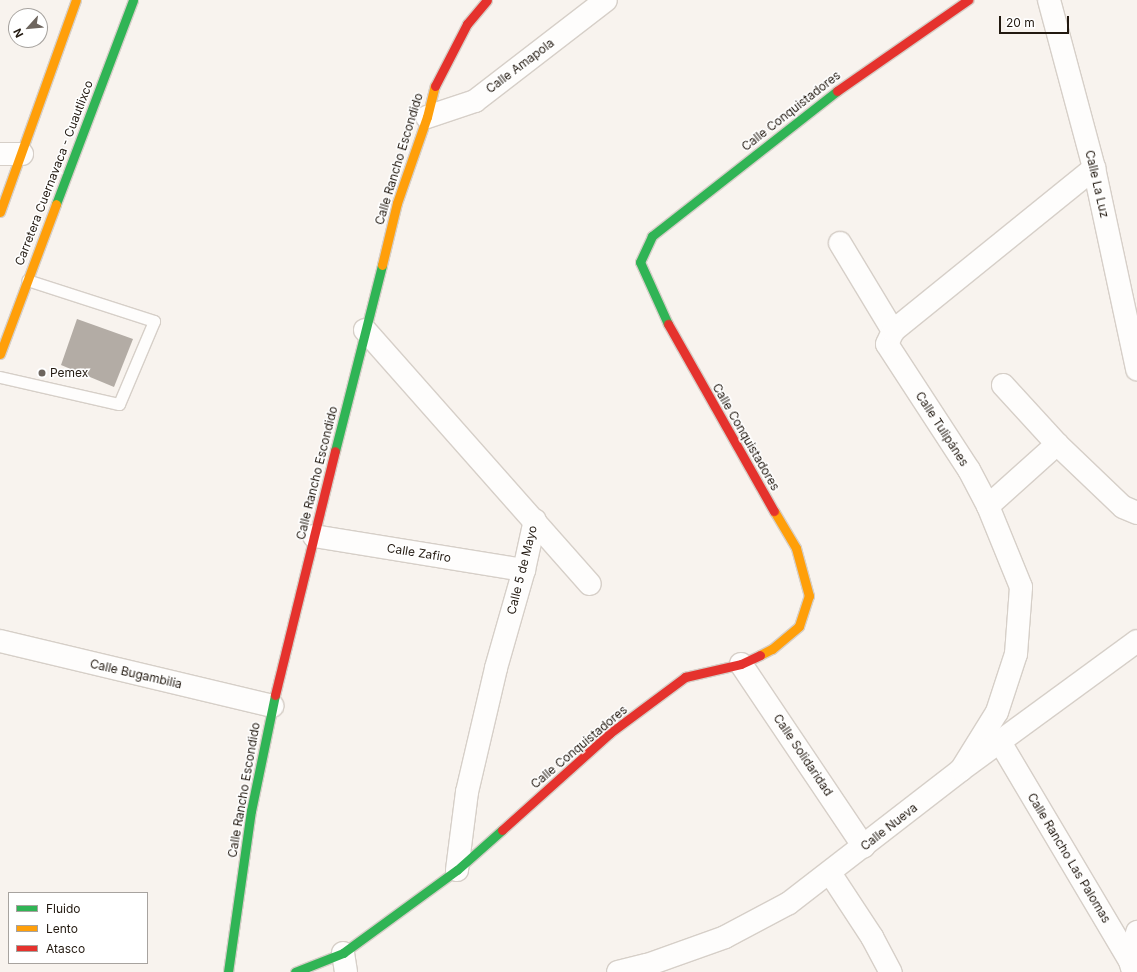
<!DOCTYPE html>
<meta charset="utf-8">
<style>
body{margin:0}
#map{position:relative;width:1137px;height:972px;overflow:hidden;background:#f8f3ee;font-family:Inter,sans-serif}
div>[style]{position:absolute}
.building>*{inset:0;background:#b3aca5}
.roads{filter:drop-shadow(1px 0 #d6cfc8) drop-shadow(-1px 0 #d6cfc8) drop-shadow(0 1px #d6cfc8) drop-shadow(0 -1px #d6cfc8)}
.lane>*{height:11px;margin:-5.5px;padding:0 5.5px;transform-origin:5.5px;border-radius:5.5px;background:#fefdfc}
.street>*{height:22px;margin:-11px;padding:0 11px;transform-origin:11px;border-radius:11px;background:#fefdfc}
.fast>*{height:9px;margin:-4.5px;padding:0 4.5px;transform-origin:4.5px;border-radius:4.5px;background:#30b455}
.slow>*{height:9px;margin:-4.5px;padding:0 4.5px;transform-origin:4.5px;border-radius:4.5px;background:#ff9f0a}
.jam>*{height:9px;margin:-4.5px;padding:0 4.5px;transform-origin:4.5px;border-radius:4.5px;background:#e5322d}
.dots>*{width:11px;height:11px;translate:-50% -50%;box-sizing:border-box;border:2px solid #fff;border-radius:50%}
span{translate:-50% -50%;white-space:nowrap;text-align:center;line-height:1.15;-webkit-text-stroke:3px #fff;paint-order:stroke}
.street-label{font-size:12px;color:#221910}
.poi-label{font-size:12px;color:#221910}
.left{translate:0 -50%;text-align:left}
.legend{position:absolute;left:8px;top:892px;width:140px;height:72px;box-sizing:border-box;background:#fff;border:1px solid #a7a39f;margin:0;padding:5px 7px;list-style:none;font-size:12px;color:#221910}
.legend li{display:flex;align-items:center;gap:8px;height:20px}
.legend b{width:20px;border:1px solid #a7a39f}
.north{position:absolute;left:8px;top:8px;width:40px;height:40px;box-sizing:border-box;background:#fff;border:1px solid #a7a39f;border-radius:50%;rotate:243deg;font-size:11px;font-weight:700;line-height:16px;text-align:center;color:#221910}
.north::after{content:'';display:block;margin:auto;width:14px;height:18px;background:#6d655e;clip-path:polygon(50% 0,100% 100%,50% 72%,0 100%)}
.scale{position:absolute;left:999px;top:16px;width:70px;height:18px;box-sizing:border-box;border:2px solid #221910;border-top:0;padding-left:5px;font-size:12px;line-height:14px;white-space:nowrap;color:#221910;-webkit-text-stroke:3px #fff;paint-order:stroke}
</style>
<div id="map">
<div class="building">
<div style="clip-path:polygon(77px 319px,133px 339px,114px 387px,61px 365px)"></div>
</div>
<div class="roads">
<div class="lane">
<div style="left:0;top:377px;width:122px;rotate:12.8deg"></div>
<div style="left:119px;top:404px;width:90px;rotate:-67.1deg"></div>
<div style="left:154px;top:321px;width:133px;rotate:-162.1deg"></div>
</div>
<div class="street">
<div style="left:1049px;top:0;width:174px;rotate:75deg"></div>
<div style="left:1094px;top:168px;width:206px;rotate:77.9deg"></div>
<div style="left:427px;top:117px;width:51px;rotate:-18.4deg"></div>
<div style="left:475px;top:101px;width:165px;rotate:-37.6deg"></div>
<div style="left:0;top:154px;width:22px"></div>
<div style="left:840px;top:243px;width:103px;rotate:58.9deg"></div>
<div style="left:365px;top:330px;width:339px;rotate:48.5deg"></div>
<div style="left:1003px;top:385px;width:80px;rotate:47.5deg"></div>
<div style="left:1057px;top:444px;width:91px;rotate:43.7deg"></div>
<div style="left:1123px;top:507px;width:15px;rotate:23deg"></div>
<div style="left:988px;top:506px;width:93px;rotate:-41.9deg"></div>
<div style="left:314px;top:536px;width:213px;rotate:9.2deg"></div>
<div style="left:0;top:641px;width:280px;rotate:13.4deg"></div>
<div style="left:741px;top:664px;width:220px;rotate:56.1deg"></div>
<div style="left:1000px;top:742px;width:255px;rotate:59.3deg"></div>
<div style="left:961px;top:770px;width:68px;rotate:-58.2deg"></div>
<div style="left:997px;top:712px;width:61px;rotate:-71.9deg"></div>
<div style="left:1016px;top:654px;width:67px;rotate:-85.7deg"></div>
<div style="left:1021px;top:587px;width:87px;rotate:-112.2deg"></div>
<div style="left:988px;top:506px;width:41px;rotate:-117.8deg"></div>
<div style="left:969px;top:470px;width:150px;rotate:-123.1deg"></div>
<div style="left:887px;top:344px;width:14px;rotate:-65deg"></div>
<div style="left:893px;top:331px;width:259px;rotate:-39deg"></div>
<div style="left:457px;top:870px;width:79px;rotate:-82.7deg"></div>
<div style="left:467px;top:792px;width:127px;rotate:-76.8deg"></div>
<div style="left:496px;top:668px;width:102px;rotate:-74.1deg"></div>
<div style="left:524px;top:570px;width:51px;rotate:-77.6deg"></div>
<div style="left:830px;top:873px;width:77px;rotate:56.7deg"></div>
<div style="left:872px;top:937px;width:40px;rotate:62deg"></div>
<div style="left:343px;top:953px;width:19px;rotate:81deg"></div>
<div style="left:1132px;top:968px;width:7px;rotate:-106deg"></div>
<div style="left:1130px;top:961px;width:30px;rotate:-76deg"></div>
<div style="left:618px;top:972px;width:30px;rotate:-14deg"></div>
<div style="left:647px;top:965px;width:83px;rotate:-19.7deg"></div>
<div style="left:725px;top:937px;width:72px;rotate:-28deg"></div>
<div style="left:789px;top:903px;width:217px;rotate:-37.7deg"></div>
<div style="left:961px;top:770px;width:218px;rotate:-36.2deg"></div>
</div>
<div class="fast">
<div style="left:56px;top:204px;width:218px;rotate:-69.3deg"></div>
<div style="left:668px;top:324px;width:68px;rotate:-114.3deg"></div>
<div style="left:640px;top:262px;width:29px;rotate:-65deg"></div>
<div style="left:652px;top:236px;width:235px;rotate:-38.1deg"></div>
<div style="left:335px;top:451px;width:192px;rotate:-75.8deg"></div>
<div style="left:228px;top:972px;width:163px;rotate:-81.9deg"></div>
<div style="left:251px;top:811px;width:118px;rotate:-78.3deg"></div>
<div style="left:295px;top:972px;width:52px;rotate:-21.6deg"></div>
<div style="left:343px;top:953px;width:141px;rotate:-36.1deg"></div>
<div style="left:457px;top:870px;width:60px;rotate:-41.6deg"></div>
</div>
<div class="slow">
<div style="left:0;top:212px;width:225px;rotate:-70.3deg"></div>
<div style="left:382px;top:265px;width:64px;rotate:-76.4deg"></div>
<div style="left:397px;top:203px;width:91px;rotate:-70.8deg"></div>
<div style="left:427px;top:117px;width:32px;rotate:-76deg"></div>
<div style="left:0;top:354px;width:160px;rotate:-69.5deg"></div>
<div style="left:760px;top:655px;width:13px;rotate:-27deg"></div>
<div style="left:772px;top:649px;width:35px;rotate:-40deg"></div>
<div style="left:799px;top:626px;width:32px;rotate:-72deg"></div>
<div style="left:809px;top:596px;width:50px;rotate:-105.2deg"></div>
<div style="left:796px;top:548px;width:43px;rotate:-120.7deg"></div>
</div>
<div class="jam">
<div style="left:435px;top:86px;width:70px;rotate:-62.7deg"></div>
<div style="left:467px;top:24px;width:31px;rotate:-50deg"></div>
<div style="left:837px;top:91px;width:160px;rotate:-34.8deg"></div>
<div style="left:668px;top:324px;width:215px;rotate:60.5deg"></div>
<div style="left:275px;top:695px;width:251px;rotate:-76.2deg"></div>
<div style="left:502px;top:830px;width:145px;rotate:-41.9deg"></div>
<div style="left:610px;top:733px;width:94px;rotate:-36.7deg"></div>
<div style="left:685px;top:677px;width:57px;rotate:-13.1deg"></div>
<div style="left:741px;top:664px;width:21px;rotate:-25deg"></div>
</div>
</div>
<div class="dots">
<div style="left:42px;top:373px;background:#6d655e"></div>
</div>
<div class="street-label">
<span style="left:520px;top:66px;rotate:-37deg">Calle Amapola</span>
<span style="left:791px;top:111px;rotate:-38deg">Calle Conquistadores</span>
<span style="left:399px;top:159px;rotate:-73deg">Calle Rancho Escondido</span>
<span style="left:54px;top:173px;rotate:-69deg">Carretera Cuernavaca - Cuautlixco</span>
<span style="left:1097px;top:184px;rotate:77deg">Calle La Luz</span>
<span style="left:942px;top:429px;rotate:57deg">Calle Tulipánes</span>
<span style="left:746px;top:437px;rotate:60deg">Calle Conquistadores</span>
<span style="left:317px;top:473px;rotate:-76deg">Calle Rancho Escondido</span>
<span style="left:419px;top:553px;rotate:9deg">Calle Zafiro</span>
<span style="left:522px;top:570px;rotate:-76deg">Calle 5 de Mayo</span>
<span style="left:136px;top:674px;rotate:13deg">Calle Bugambilia</span>
<span style="left:579px;top:747px;rotate:-40deg">Calle Conquistadores</span>
<span style="left:803px;top:755px;rotate:56deg">Calle Solidaridad</span>
<span style="left:244px;top:790px;rotate:-80deg">Calle Rancho Escondido</span>
<span style="left:889px;top:827px;rotate:-38deg">Calle Nueva</span>
<span style="left:1069px;top:858px;rotate:59deg">Calle Rancho Las Palomas</span>
</div>
<div class="poi-label">
<span class="left" style="left:50px;top:373px">Pemex</span>
</div>
<ul class="legend">
<li><b style="height:5px;background:#30b455"></b>Fluido</li>
<li><b style="height:5px;background:#ff9f0a"></b>Lento</li>
<li><b style="height:5px;background:#e5322d"></b>Atasco</li>
</ul>
<div class="north">N</div>
<div class="scale">20 m</div>
</div>
